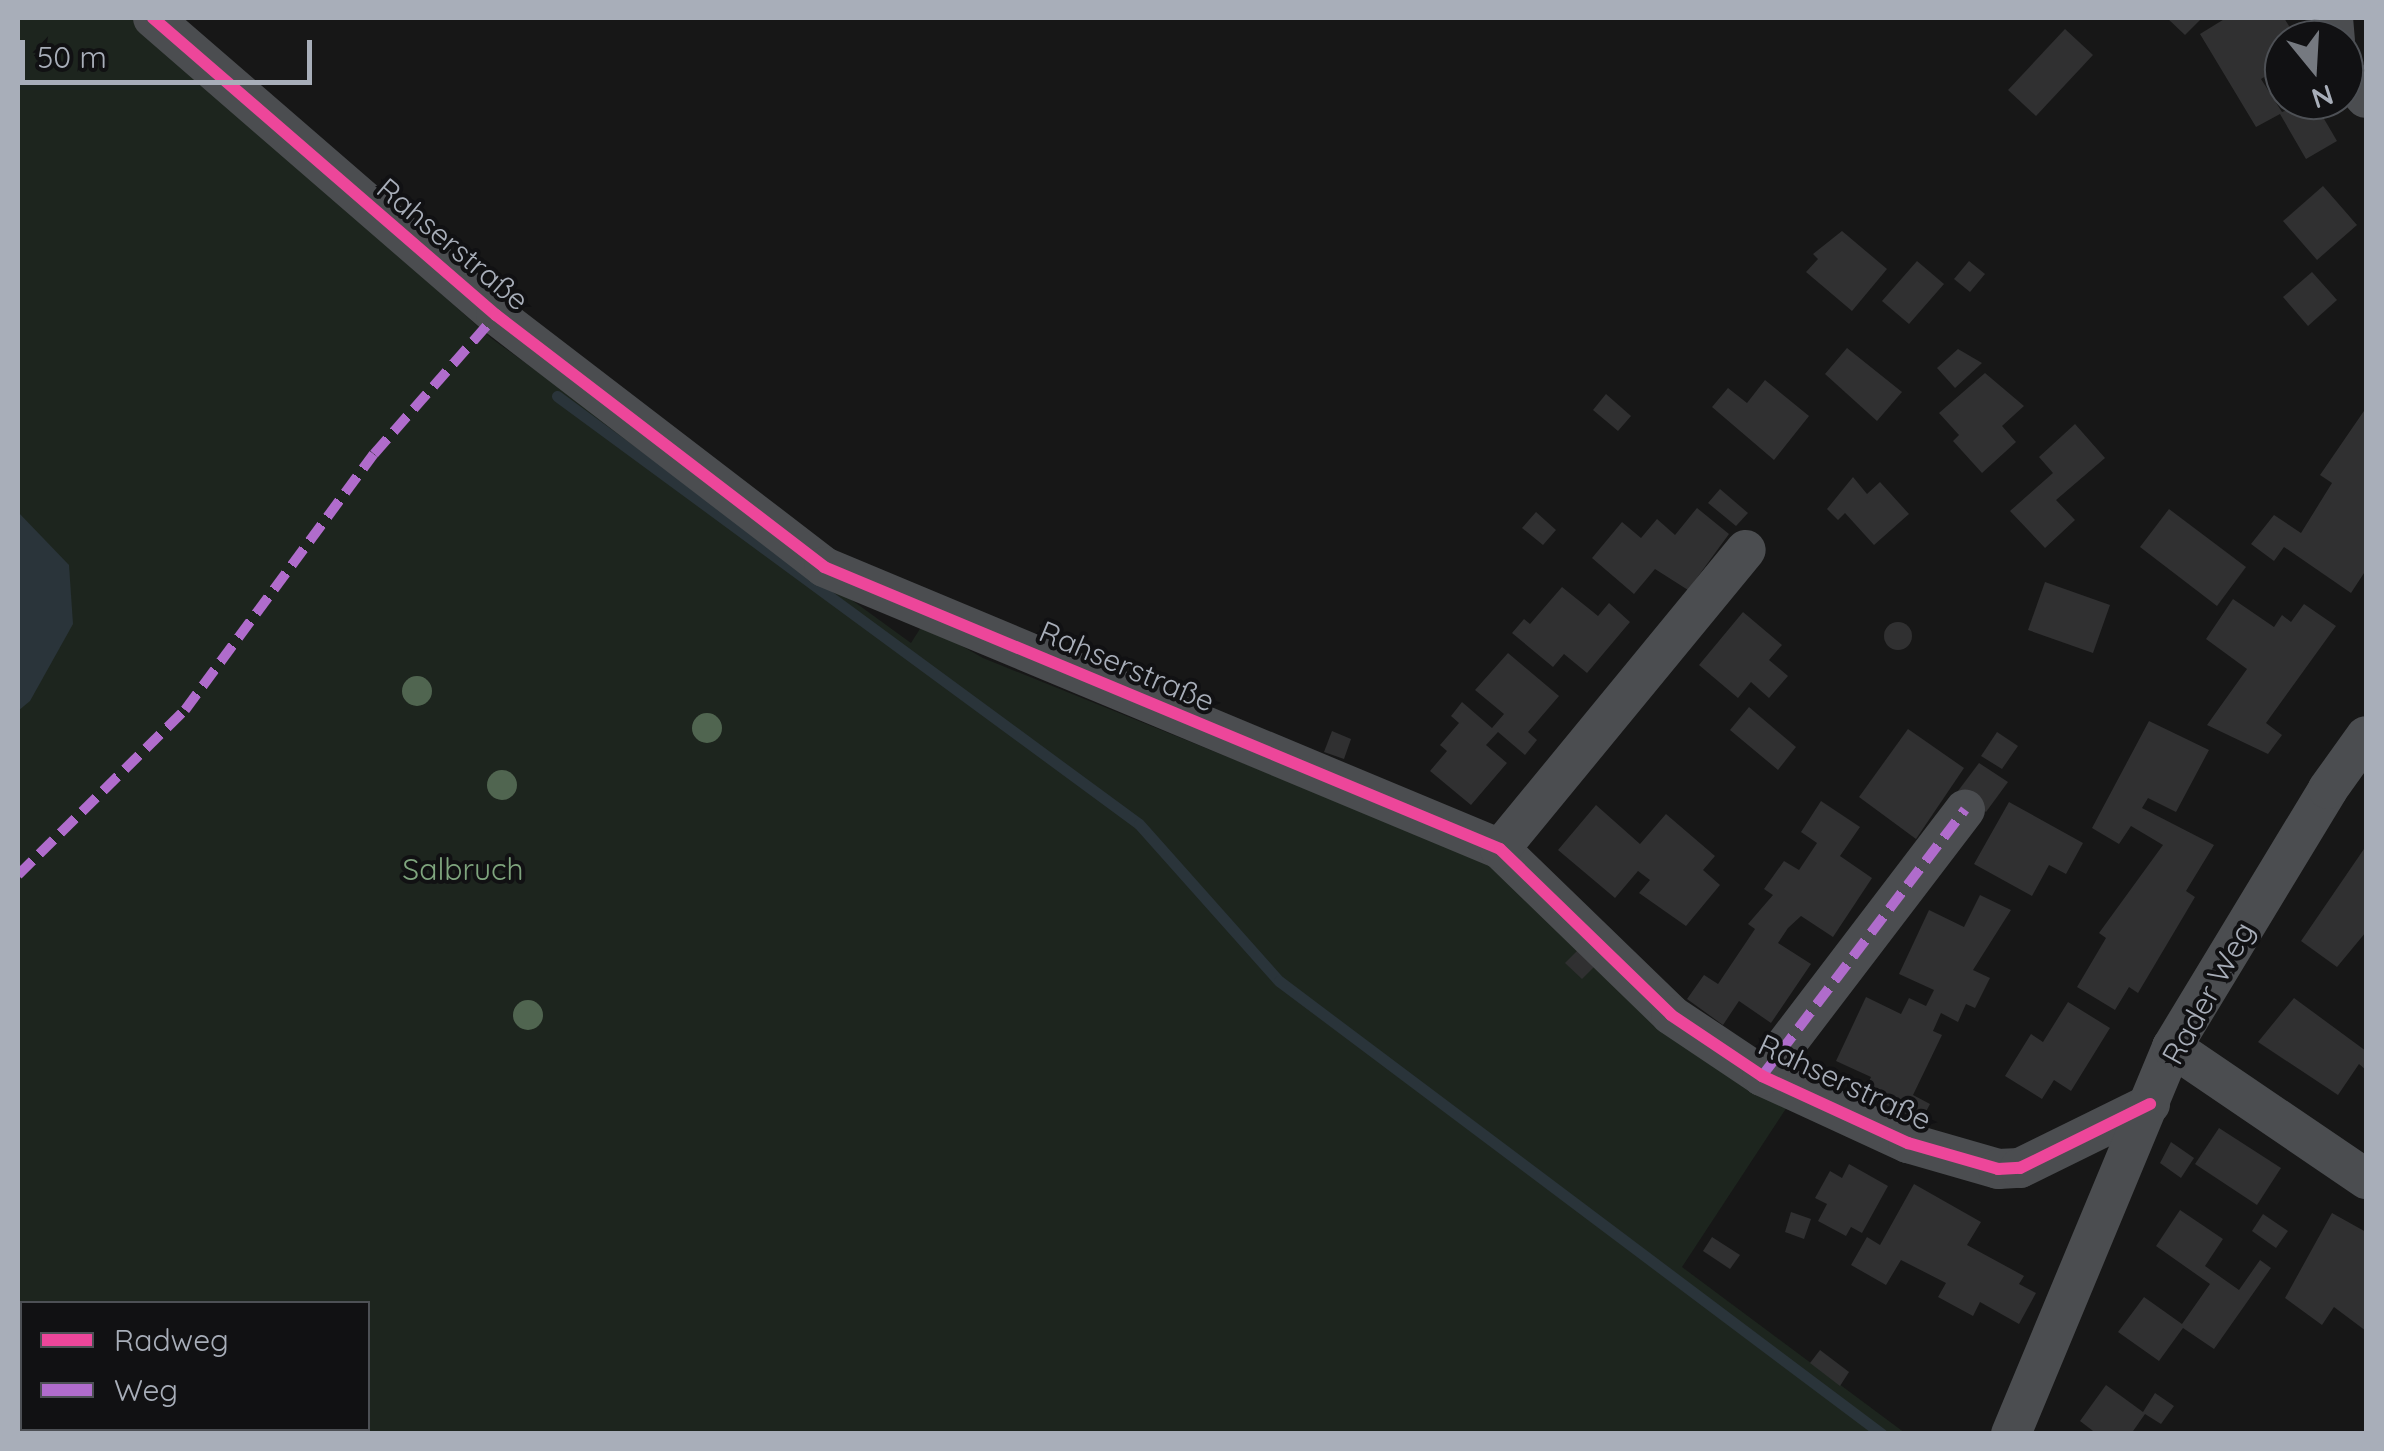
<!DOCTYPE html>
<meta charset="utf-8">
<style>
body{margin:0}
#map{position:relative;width:2384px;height:1451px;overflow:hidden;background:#171717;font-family:Quicksand,sans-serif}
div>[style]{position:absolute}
.green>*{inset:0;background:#1d251e}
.water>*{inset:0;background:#2a343a}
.stream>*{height:11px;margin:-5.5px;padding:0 5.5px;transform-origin:5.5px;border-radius:5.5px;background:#2a343a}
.building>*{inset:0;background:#303031}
.round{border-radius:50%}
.minor>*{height:40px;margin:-20px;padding:0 20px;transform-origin:20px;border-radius:20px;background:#4b4d50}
.quiet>*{height:10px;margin-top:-5px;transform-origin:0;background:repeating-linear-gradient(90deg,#b06ccc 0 20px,transparent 0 30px)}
.cycleway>*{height:12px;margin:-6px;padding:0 6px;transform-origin:6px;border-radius:6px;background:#ed469a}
.trees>*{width:30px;height:30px;margin:-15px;border-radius:50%;background:#506550}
span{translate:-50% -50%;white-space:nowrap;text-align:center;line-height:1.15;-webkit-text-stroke:8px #111113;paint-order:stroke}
.street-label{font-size:30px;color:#a8aeb9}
.park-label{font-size:30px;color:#7fa57e}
.frame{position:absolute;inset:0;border:20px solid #a8aeb9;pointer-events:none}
.legend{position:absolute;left:20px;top:1301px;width:350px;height:130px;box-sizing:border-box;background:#111113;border:2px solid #4d5055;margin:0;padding:12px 18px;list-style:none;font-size:30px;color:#a8aeb9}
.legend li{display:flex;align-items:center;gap:20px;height:50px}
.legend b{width:50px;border:2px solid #4d5055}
.north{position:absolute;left:2264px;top:20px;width:100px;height:100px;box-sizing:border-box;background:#111113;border:2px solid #4d5055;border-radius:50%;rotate:162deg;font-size:28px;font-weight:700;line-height:40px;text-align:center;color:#a8aeb9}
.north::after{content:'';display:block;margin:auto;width:35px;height:45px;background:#757980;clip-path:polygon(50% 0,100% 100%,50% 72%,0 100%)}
.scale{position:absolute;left:20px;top:40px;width:292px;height:45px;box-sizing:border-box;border:5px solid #a8aeb9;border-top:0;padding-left:12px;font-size:30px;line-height:35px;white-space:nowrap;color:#a8aeb9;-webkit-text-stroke:8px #111113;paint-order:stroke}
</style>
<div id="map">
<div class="green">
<div style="clip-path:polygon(evenodd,18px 18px,131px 18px,491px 338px,911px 643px,923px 624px,983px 658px,1490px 863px,1787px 1107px,1682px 1267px,1905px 1433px,18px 1433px,18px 18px,22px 1304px,368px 1304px,368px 1428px,22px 1428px,22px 1304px)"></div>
</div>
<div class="water">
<div style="clip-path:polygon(18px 512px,69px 565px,73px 624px,30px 701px,18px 711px)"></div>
</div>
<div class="stream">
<div style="left:557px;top:396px;width:722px;rotate:36.33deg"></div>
<div style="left:1139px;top:824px;width:210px;rotate:48.3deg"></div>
<div style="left:1279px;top:981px;width:754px;rotate:36.92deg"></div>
</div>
<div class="building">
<div style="clip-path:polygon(2167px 18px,2202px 18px,2185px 35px)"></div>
<div style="clip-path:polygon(2226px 18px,2284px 18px,2298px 40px,2284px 40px,2284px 65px,2261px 79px,2282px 112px,2313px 100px,2337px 141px,2306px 159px,2280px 114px,2256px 127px,2200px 34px)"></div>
<div style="clip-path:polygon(2065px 29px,2093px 55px,2036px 116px,2008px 90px)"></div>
<div style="clip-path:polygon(2323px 186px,2357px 225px,2317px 260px,2283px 221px)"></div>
<div style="clip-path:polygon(1842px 231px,1887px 269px,1852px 311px,1806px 272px,1818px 259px,1813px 254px)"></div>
<div style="clip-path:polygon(1917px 261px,1944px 284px,1909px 324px,1882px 301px)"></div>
<div style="clip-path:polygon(1969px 261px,1985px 274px,1970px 292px,1954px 279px)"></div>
<div style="clip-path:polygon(2312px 272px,2337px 300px,2308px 326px,2283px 297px)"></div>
<div style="clip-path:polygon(1847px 348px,1902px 392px,1877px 421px,1825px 374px)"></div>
<div style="clip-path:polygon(1958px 349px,1982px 363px,1955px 388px,1937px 368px)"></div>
<div style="clip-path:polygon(1985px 373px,2024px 406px,2002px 426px,2016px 442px,1982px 473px,1953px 441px,1959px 435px,1939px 413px)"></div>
<div style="clip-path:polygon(1765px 380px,1809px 416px,1774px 460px,1712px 407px,1728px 388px,1747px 403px)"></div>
<div style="clip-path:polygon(1606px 394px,1631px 416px,1618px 431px,1593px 410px)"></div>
<div style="clip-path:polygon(2366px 408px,2366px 570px,2351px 593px,2284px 547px,2274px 561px,2251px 544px,2274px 515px,2301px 533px,2332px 483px,2320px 475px)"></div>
<div style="clip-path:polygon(2075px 424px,2105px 458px,2056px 500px,2075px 520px,2045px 548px,2010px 511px,2053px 473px,2039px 457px)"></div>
<div style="clip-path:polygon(1853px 477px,1867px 494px,1880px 482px,1909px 514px,1874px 545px,1845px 513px,1838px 520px,1827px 509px)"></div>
<div style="clip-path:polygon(1720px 489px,1748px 513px,1736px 526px,1708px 503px)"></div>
<div style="clip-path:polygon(1697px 508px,1729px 534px,1688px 590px,1655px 569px,1634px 594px,1592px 558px,1622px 522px,1641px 538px,1657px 519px,1675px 535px)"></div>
<div style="clip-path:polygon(2169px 509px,2246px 567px,2217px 606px,2140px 547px)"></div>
<div style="clip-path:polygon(1536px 512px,1556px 530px,1543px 545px,1522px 528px)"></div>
<div style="clip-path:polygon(2045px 582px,2110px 605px,2093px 653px,2028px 630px)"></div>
<div style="clip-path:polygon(1562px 587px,1598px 616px,1609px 603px,1630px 622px,1587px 673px,1564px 654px,1553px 667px,1512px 633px,1524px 619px,1530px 624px)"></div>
<div style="clip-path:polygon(2233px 599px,2274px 627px,2282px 615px,2291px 622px,2304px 604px,2336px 626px,2266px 723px,2282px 735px,2268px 754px,2207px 725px,2247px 669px,2206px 639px)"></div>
<div style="clip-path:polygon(1743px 612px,1782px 645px,1769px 660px,1788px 676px,1769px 698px,1751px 682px,1738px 698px,1699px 665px)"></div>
<div class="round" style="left:1884px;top:622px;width:28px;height:28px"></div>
<div style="clip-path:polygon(1508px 653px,1559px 696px,1528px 732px,1537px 740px,1525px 755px,1498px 732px,1486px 745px,1507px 763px,1471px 805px,1430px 771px,1447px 751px,1440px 745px,1459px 723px,1451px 716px,1462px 702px,1492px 728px,1504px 714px,1475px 690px)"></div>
<div style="clip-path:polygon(1749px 707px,1796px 747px,1778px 770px,1730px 730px)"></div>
<div style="clip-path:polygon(2149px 721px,2209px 750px,2176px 812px,2148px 798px,2142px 808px,2214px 845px,2186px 891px,2195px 897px,2138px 993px,2129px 987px,2115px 1010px,2077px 987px,2106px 938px,2099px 933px,2163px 845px,2131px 826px,2119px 844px,2092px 828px)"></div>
<div style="clip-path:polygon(1908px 729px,1964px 768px,1916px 839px,1859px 797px)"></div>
<div style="clip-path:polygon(1332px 731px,1351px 739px,1344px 759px,1324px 752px)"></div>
<div style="clip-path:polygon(1997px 732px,2018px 746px,2002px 769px,1981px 756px)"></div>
<div style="clip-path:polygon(1979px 763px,2008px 782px,1986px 812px,1958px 791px)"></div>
<div style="clip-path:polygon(1821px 801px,1860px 827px,1840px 856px,1872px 878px,1833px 937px,1801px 916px,1788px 928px,1778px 943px,1811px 964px,1771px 1023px,1739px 1001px,1723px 1025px,1687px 999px,1704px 975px,1718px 984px,1755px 929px,1748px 924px,1773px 895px,1764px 889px,1784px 861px,1799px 870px,1817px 843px,1801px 832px)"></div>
<div style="clip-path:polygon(2009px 802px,2083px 843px,2066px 874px,2049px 865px,2032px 896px,1974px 864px)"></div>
<div style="clip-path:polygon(1596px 805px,1640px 844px,1666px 814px,1715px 856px,1703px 870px,1720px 885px,1686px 926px,1639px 893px,1650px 880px,1638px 871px,1615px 898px,1558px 850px)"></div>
<div style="clip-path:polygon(2366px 846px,2366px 932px,2337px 967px,2301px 941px)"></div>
<div style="clip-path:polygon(1980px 895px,2011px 910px,1973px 970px,1990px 978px,1975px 1008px,1966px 1004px,1958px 1022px,1941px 1013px,1933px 1031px,1942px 1035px,1913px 1095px,1930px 1104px,1921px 1121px,1863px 1094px,1871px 1077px,1836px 1061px,1866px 997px,1901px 1014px,1909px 998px,1926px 1006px,1934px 990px,1899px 974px,1929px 910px,1964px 927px)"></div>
<div style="clip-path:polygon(1580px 948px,1597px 964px,1582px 979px,1565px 963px)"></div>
<div style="clip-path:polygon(2294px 998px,2366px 1051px,2366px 1070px,2359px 1064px,2338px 1095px,2258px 1042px)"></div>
<div style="clip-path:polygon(2068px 1002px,2110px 1028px,2071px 1091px,2054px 1080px,2042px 1099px,2005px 1076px,2031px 1034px,2043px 1042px)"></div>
<div style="clip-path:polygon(2219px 1128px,2281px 1168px,2257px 1205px,2195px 1164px)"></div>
<div style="clip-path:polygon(2171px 1142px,2194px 1158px,2181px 1178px,2160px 1163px)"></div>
<div style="clip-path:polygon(1849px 1164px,1888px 1186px,1862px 1233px,1851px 1227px,1846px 1236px,1818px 1221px,1827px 1204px,1815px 1198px,1830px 1171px,1842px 1178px)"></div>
<div style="clip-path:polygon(1914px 1184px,1981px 1222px,1967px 1245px,2024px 1276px,2019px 1284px,2036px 1293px,2019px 1324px,1980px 1302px,1973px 1316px,1938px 1297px,1946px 1283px,1901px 1260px,1886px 1285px,1851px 1265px,1867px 1237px,1880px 1245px)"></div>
<div style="clip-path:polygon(2180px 1210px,2223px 1239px,2205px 1266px,2239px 1290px,2260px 1260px,2271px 1268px,2214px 1349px,2183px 1328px,2159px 1361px,2118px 1332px,2144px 1297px,2182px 1324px,2210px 1284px,2156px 1246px)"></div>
<div style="clip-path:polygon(1791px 1212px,1811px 1219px,1804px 1239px,1785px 1232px)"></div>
<div style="clip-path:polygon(2332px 1213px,2366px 1232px,2366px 1331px,2334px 1307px,2322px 1325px,2285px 1298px)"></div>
<div style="clip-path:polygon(2263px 1214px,2288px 1231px,2276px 1248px,2252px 1231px)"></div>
<div style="clip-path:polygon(1712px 1237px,1740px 1255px,1730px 1269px,1703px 1251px)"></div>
<div style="clip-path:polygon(1820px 1350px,1849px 1372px,1840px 1386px,1810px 1363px)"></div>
<div style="clip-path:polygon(2106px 1385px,2143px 1412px,2155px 1393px,2174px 1406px,2161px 1424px,2145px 1414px,2131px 1434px,2097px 1434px,2080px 1421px)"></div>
</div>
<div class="minor">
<div style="left:153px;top:18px;width:454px;rotate:40.9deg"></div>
<div style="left:496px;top:315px;width:414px;rotate:37.5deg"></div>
<div style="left:824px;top:567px;width:732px;rotate:22.64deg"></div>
<div style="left:1500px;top:849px;width:238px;rotate:44.1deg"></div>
<div style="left:1671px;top:1015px;width:110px;rotate:33.8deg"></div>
<div style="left:1762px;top:1076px;width:161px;rotate:24.7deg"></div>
<div style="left:1908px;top:1143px;width:94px;rotate:16.1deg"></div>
<div style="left:1998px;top:1169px;width:22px;rotate:-3deg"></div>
<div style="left:2020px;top:1168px;width:145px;rotate:-26.2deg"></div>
<div style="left:2333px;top:18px;width:22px;rotate:85deg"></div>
<div style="left:2344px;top:73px;width:33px;rotate:49deg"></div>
<div style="left:1500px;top:849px;width:387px;rotate:-50.6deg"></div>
<div style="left:2172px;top:1047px;width:235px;rotate:34.2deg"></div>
<div style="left:1762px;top:1076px;width:335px;rotate:-52.7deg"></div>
<div style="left:2011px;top:1434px;width:419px;rotate:-67.4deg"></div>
<div style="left:2172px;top:1047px;width:301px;rotate:-58.8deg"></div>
<div style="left:2328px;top:789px;width:65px;rotate:-54.4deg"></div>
</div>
<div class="quiet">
<div style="left:18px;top:875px;width:235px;rotate:-44.7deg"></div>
<div style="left:185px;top:710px;width:318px;rotate:-53.6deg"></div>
<div style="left:374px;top:454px;width:185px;rotate:-48.7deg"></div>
<div style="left:1762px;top:1076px;width:335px;rotate:-52.7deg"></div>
</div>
<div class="cycleway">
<div style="left:153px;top:18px;width:454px;rotate:40.9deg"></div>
<div style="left:496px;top:315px;width:414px;rotate:37.5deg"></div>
<div style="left:824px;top:567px;width:732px;rotate:22.64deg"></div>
<div style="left:1500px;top:849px;width:238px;rotate:44.1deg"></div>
<div style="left:1671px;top:1015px;width:110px;rotate:33.8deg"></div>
<div style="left:1762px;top:1076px;width:161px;rotate:24.7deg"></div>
<div style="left:1908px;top:1143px;width:94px;rotate:16.1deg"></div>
<div style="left:1998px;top:1169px;width:22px;rotate:-3deg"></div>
<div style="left:2020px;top:1168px;width:145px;rotate:-26.2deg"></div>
</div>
<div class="trees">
<div style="left:417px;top:691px"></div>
<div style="left:707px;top:728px"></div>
<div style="left:502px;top:785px"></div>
<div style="left:528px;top:1015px"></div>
</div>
<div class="street-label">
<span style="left:453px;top:244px;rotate:40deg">Rahserstraße</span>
<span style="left:1127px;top:666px;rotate:23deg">Rahserstraße</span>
<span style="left:2208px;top:993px;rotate:-61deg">Rader Weg</span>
<span style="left:1845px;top:1082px;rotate:25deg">Rahserstraße</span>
</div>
<div class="park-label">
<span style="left:463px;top:869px">Salbruch</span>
</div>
<div class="frame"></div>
<ul class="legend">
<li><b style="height:12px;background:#ed469a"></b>Radweg</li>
<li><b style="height:12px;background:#b06ccc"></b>Weg</li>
</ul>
<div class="north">N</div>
<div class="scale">50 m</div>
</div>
